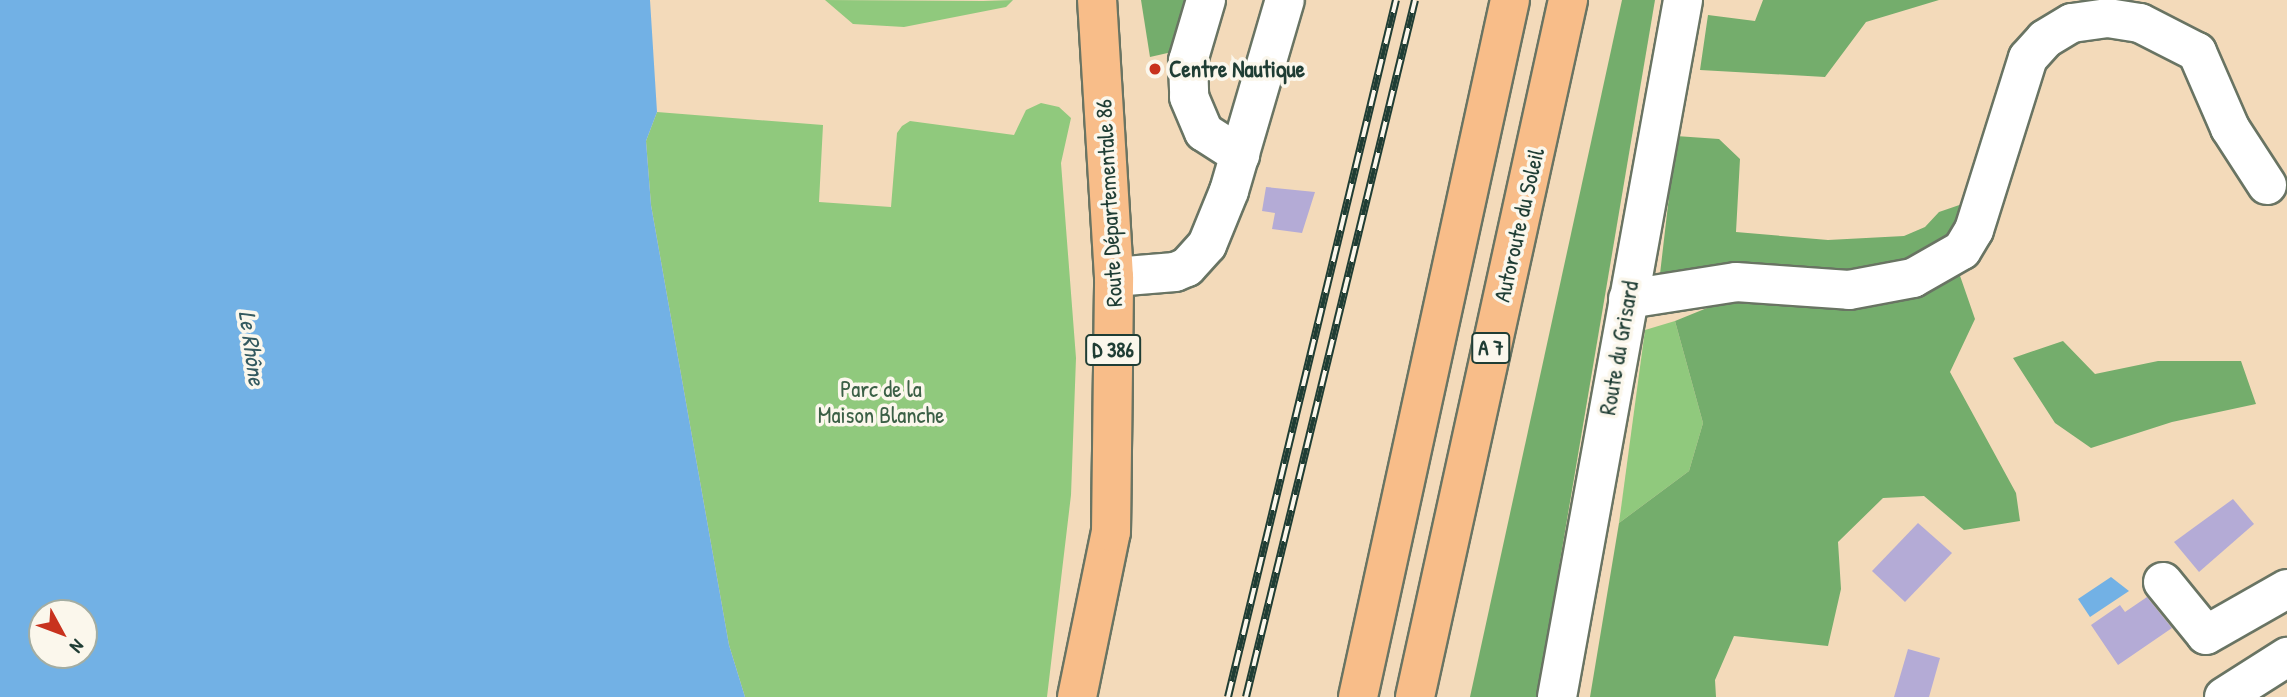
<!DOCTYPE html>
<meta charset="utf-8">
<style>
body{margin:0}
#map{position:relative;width:2287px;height:697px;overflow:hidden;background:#f3daba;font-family:"Patrick Hand",sans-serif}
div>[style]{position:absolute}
.green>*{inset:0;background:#90c97d}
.forest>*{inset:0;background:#74ad6c}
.water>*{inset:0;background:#72b1e5}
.building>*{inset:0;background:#b4abd6}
.roads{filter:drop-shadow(2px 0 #697463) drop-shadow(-2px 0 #697463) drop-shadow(0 2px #697463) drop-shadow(0 -2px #697463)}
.minor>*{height:38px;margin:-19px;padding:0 19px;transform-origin:19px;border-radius:19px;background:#fff}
.major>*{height:38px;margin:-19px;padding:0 19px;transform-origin:19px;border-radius:19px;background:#f8bd89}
.highway>*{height:38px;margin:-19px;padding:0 19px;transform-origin:19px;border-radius:19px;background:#f8bd89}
.rail>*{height:8px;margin-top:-4px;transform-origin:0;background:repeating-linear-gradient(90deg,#fbf7ec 0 16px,#1f3d34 0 32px);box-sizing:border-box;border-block:2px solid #1f3d34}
.dots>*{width:19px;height:19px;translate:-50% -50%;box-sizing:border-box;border:4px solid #fbf7ec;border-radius:50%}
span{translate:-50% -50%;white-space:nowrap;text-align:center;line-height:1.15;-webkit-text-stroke:7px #fbf7ec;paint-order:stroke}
.shield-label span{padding:2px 5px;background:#fbf7ec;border:2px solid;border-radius:5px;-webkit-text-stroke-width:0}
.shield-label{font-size:21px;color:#1f3d34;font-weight:700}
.poi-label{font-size:23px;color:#1f3d34;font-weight:700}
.left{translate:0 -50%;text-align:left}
.street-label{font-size:23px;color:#1f3d34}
.park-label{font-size:23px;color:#3b6046}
.water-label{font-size:24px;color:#345a60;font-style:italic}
.north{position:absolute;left:28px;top:599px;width:70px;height:70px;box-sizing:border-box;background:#fbf7ec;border:2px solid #a3ada2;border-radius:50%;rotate:131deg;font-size:19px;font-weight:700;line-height:28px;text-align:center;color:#1f3d34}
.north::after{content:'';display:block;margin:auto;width:24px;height:32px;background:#c8321e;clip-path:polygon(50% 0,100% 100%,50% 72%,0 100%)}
</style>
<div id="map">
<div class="green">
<div style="clip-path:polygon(825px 0,983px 1px,1013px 0,1006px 7px,904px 27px,853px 24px)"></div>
<div style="clip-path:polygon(1041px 103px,1059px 107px,1071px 118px,1061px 163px,1076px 358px,1071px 495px,1047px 697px,745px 697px,729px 645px,651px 205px,646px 141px,657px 112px,823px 125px,819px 202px,891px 207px,897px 133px,902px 126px,910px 121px,1014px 135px,1026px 110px)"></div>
<div style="clip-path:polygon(1675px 321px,1703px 423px,1689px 471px,1619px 523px,1645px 330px)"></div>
</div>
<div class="forest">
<div style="clip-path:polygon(1141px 0,1185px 0,1172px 52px,1150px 57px)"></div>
<div style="clip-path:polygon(1622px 0,1655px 0,1537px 697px,1470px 697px)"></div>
<div style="clip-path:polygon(1763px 0,1939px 0,1866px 22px,1825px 77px,1700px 70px,1708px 15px,1755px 21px)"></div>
<div style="clip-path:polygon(1676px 136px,1719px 139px,1740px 159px,1736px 232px,1828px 240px,1904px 236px,1925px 227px,1939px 212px,1971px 201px,1959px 236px,1897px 272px,1660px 274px)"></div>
<div style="clip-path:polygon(1958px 270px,1975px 319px,1950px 372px,2016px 493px,2020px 521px,1964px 530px,1924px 496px,1883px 498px,1838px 542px,1841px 589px,1828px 646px,1734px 636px,1715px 680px,1716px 697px,1590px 697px,1619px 523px,1689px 471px,1703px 423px,1675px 321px,1734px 297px)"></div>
<div style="clip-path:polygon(2063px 341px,2095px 374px,2158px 361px,2241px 361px,2256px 404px,2172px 422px,2091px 448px,2055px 423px,2013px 358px)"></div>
</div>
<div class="water">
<div style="clip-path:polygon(evenodd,0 0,650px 0,657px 112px,646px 141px,651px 205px,729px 645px,745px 697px,0 697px,0 0,84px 613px,84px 655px,42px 655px,42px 613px,84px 613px)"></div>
<div style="clip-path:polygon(2111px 577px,2129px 591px,2090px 617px,2078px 599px)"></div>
</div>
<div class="building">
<div style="clip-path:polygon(1266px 187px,1315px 192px,1302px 233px,1272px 229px,1275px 213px,1262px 211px)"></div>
<div style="clip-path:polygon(2233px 499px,2254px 524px,2199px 572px,2174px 542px)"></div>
<div style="clip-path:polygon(1918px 523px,1952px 553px,1905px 602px,1872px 571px)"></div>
<div style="clip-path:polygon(2147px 597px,2172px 628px,2118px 665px,2091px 625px,2120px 605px,2125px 612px)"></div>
<div style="clip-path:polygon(1908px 649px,1940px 658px,1929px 697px,1894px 697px)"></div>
</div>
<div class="roads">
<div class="minor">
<div style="left:1206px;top:0;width:64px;rotate:106.4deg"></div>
<div style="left:1188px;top:61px;width:36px;rotate:88deg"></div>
<div style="left:1189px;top:97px;width:38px;rotate:67deg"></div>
<div style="left:1204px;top:132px;width:43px;rotate:32.6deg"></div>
<div style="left:1114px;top:277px;width:61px;rotate:-4.7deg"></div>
<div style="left:1175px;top:272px;width:13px;rotate:-23deg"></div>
<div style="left:1187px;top:267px;width:30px;rotate:-48deg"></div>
<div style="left:1207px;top:245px;width:58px;rotate:-67.8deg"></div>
<div style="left:1229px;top:191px;width:199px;rotate:-73.7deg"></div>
<div style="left:1628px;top:299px;width:109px;rotate:-8.9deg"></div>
<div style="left:1736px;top:282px;width:113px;rotate:4deg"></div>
<div style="left:1849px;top:290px;width:65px;rotate:-10.6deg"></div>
<div style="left:1913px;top:278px;width:56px;rotate:-29.7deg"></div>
<div style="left:1962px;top:250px;width:23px;rotate:-59deg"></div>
<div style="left:1974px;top:230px;width:180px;rotate:-72.6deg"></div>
<div style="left:2028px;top:58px;width:25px;rotate:-48deg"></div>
<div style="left:2045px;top:39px;width:31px;rotate:-31deg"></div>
<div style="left:2072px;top:23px;width:36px;rotate:-8deg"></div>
<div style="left:2108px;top:18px;width:32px;rotate:9deg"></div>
<div style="left:2140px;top:23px;width:64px;rotate:27deg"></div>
<div style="left:2197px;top:52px;width:83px;rotate:66.5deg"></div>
<div style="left:2230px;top:128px;width:68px;rotate:57deg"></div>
<div style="left:2163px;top:582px;width:68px;rotate:50.9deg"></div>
<div style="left:2206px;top:635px;width:93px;rotate:-29.6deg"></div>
<div style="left:1557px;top:697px;width:708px;rotate:-79.75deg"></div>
<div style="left:2224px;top:697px;width:75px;rotate:-32.4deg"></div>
</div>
<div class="major">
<div style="left:1077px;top:697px;width:168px;rotate:-78.4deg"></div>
<div style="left:1111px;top:532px;width:255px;rotate:-89.3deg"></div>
<div style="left:1114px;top:277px;width:278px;rotate:-93.5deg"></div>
</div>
<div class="highway">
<div style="left:1358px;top:697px;width:713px;rotate:-77.7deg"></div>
<div style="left:1415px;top:697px;width:714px;rotate:-77.62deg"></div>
</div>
</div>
<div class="rail">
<div style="left:1228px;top:697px;width:717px;rotate:-76.45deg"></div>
<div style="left:1246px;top:697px;width:717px;rotate:-76.37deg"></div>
</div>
<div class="dots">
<div style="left:1155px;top:69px;background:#c8321e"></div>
</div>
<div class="shield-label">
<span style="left:1491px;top:348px">A 7</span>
<span style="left:1113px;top:350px">D 386</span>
</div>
<div class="poi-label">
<span class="left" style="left:1169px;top:69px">Centre Nautique</span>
</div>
<div class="street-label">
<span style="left:1109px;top:203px;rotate:-93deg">Route Départementale 86</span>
<span style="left:1519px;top:225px;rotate:-77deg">Autoroute du Soleil</span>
<span style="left:1619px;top:348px;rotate:-80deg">Route du Grisard</span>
</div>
<div class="park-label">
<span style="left:881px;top:402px">Parc de la<br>Maison Blanche</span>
</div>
<div class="water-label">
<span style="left:252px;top:348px;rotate:82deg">Le Rhône</span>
</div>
<div class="north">N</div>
</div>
